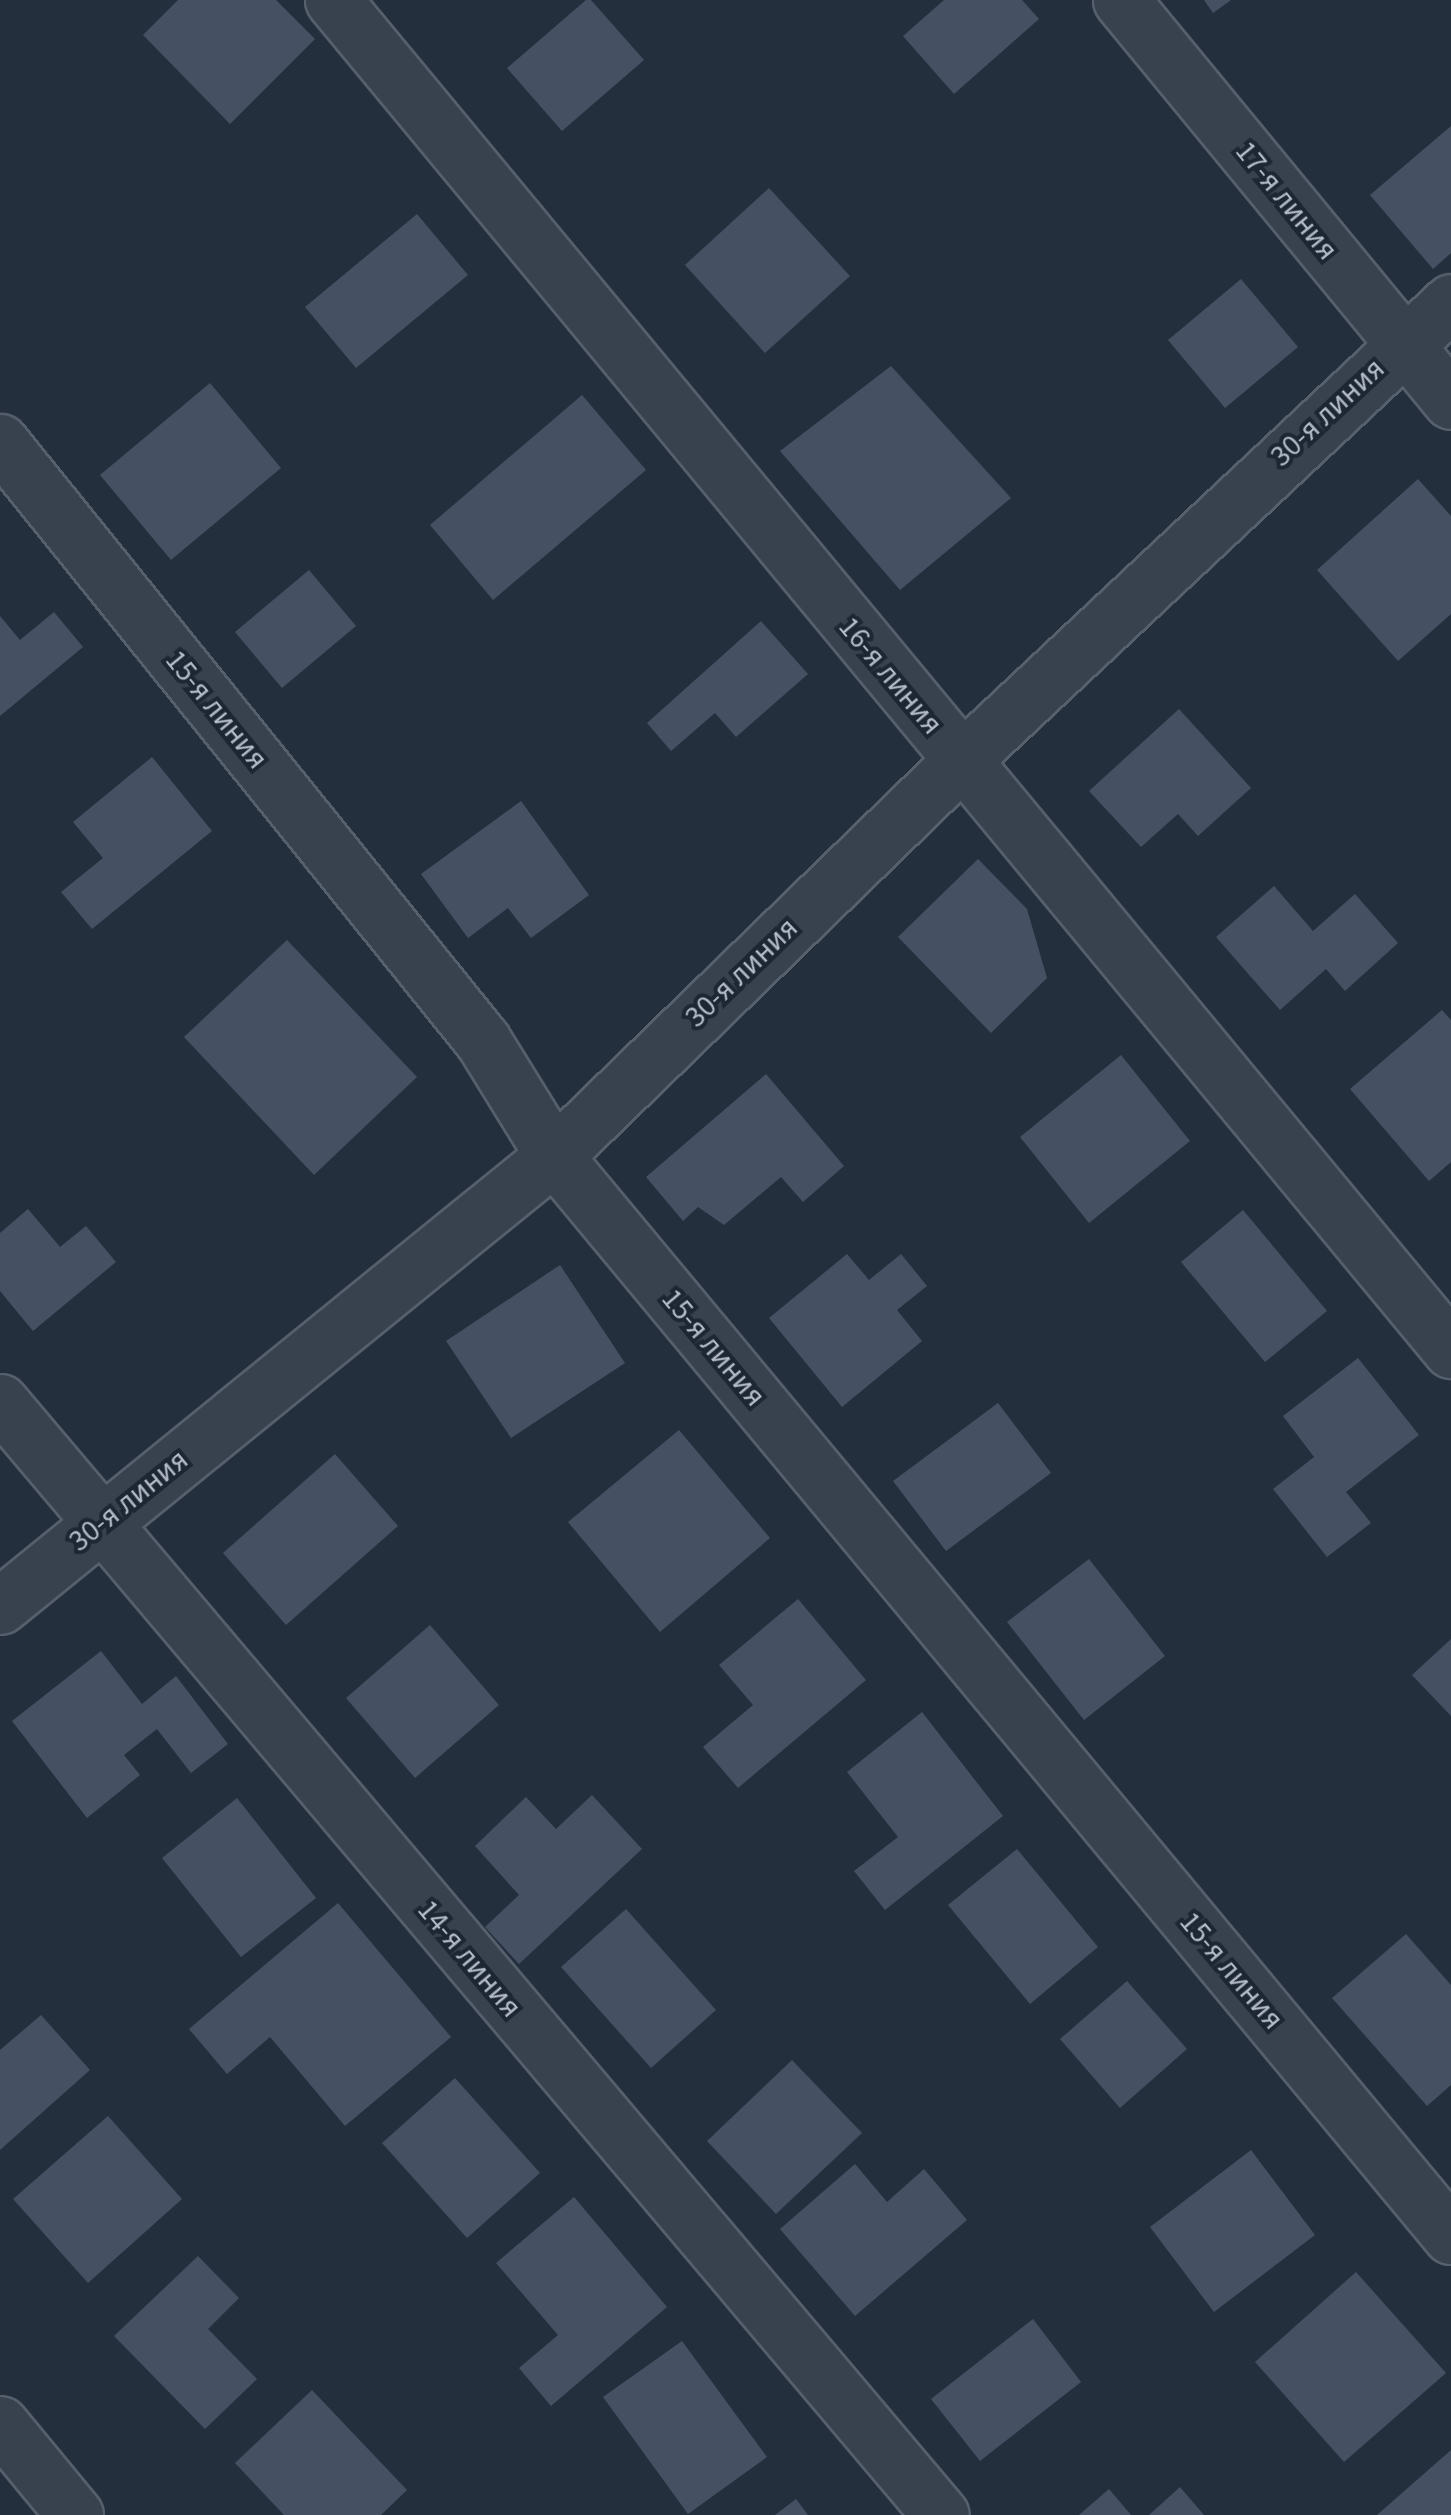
<!DOCTYPE html>
<meta charset="utf-8">
<style>
body{margin:0}
#map{position:relative;width:1451px;height:2515px;overflow:hidden;background:#242f3e;font-family:"Source Sans 3",sans-serif}
div>[style]{position:absolute}
.building>*{inset:0;background:#455162}
.roads{filter:drop-shadow(2px 0 #565f6c) drop-shadow(-2px 0 #565f6c) drop-shadow(0 2px #565f6c) drop-shadow(0 -2px #565f6c)}
.minor>*{height:55px;margin:-27.5px;padding:0 27.5px;transform-origin:27.5px;border-radius:27.5px;background:#38414e}
span{translate:-50% -50%;white-space:nowrap;text-align:center;line-height:1.15;-webkit-text-stroke:8px #1d2633;paint-order:stroke}
.street-label{font-size:30px;color:#b4bcc9}
</style>
<div id="map">
<div class="building">
<div style="clip-path:polygon(178px 0,276px 0,315px 39px,230px 124px,143px 35px)"></div>
<div style="clip-path:polygon(586px 0,591px 0,644px 60px,562px 131px,507px 68px)"></div>
<div style="clip-path:polygon(944px 0,1022px 0,1039px 19px,954px 94px,903px 36px)"></div>
<div style="clip-path:polygon(1204px 0,1231px 0,1213px 13px)"></div>
<div style="clip-path:polygon(1451px 126px,1451px 253px,1433px 269px,1370px 195px)"></div>
<div style="clip-path:polygon(769px 188px,850px 276px,765px 353px,685px 265px)"></div>
<div style="clip-path:polygon(417px 214px,468px 275px,356px 368px,305px 307px)"></div>
<div style="clip-path:polygon(1241px 279px,1298px 347px,1225px 408px,1168px 340px)"></div>
<div style="clip-path:polygon(891px 366px,1011px 498px,900px 590px,780px 451px)"></div>
<div style="clip-path:polygon(210px 383px,281px 468px,171px 560px,100px 475px)"></div>
<div style="clip-path:polygon(582px 395px,646px 470px,493px 600px,430px 525px)"></div>
<div style="clip-path:polygon(1418px 479px,1451px 516px,1451px 614px,1398px 661px,1317px 570px)"></div>
<div style="clip-path:polygon(309px 570px,356px 626px,282px 688px,235px 632px)"></div>
<div style="clip-path:polygon(54px 612px,83px 647px,0 716px,0 616px,20px 640px)"></div>
<div style="clip-path:polygon(761px 621px,808px 674px,736px 737px,715px 713px,671px 751px,647px 723px)"></div>
<div style="clip-path:polygon(1179px 709px,1251px 788px,1198px 836px,1178px 814px,1141px 847px,1089px 791px)"></div>
<div style="clip-path:polygon(152px 757px,212px 831px,92px 929px,61px 892px,103px 858px,73px 822px)"></div>
<div style="clip-path:polygon(521px 801px,589px 895px,531px 938px,508px 908px,468px 938px,421px 874px)"></div>
<div style="clip-path:polygon(978px 859px,1027px 909px,1047px 978px,991px 1033px,898px 937px)"></div>
<div style="clip-path:polygon(1274px 886px,1313px 931px,1355px 894px,1398px 943px,1345px 991px,1326px 969px,1280px 1010px,1216px 937px)"></div>
<div style="clip-path:polygon(287px 940px,417px 1077px,314px 1175px,184px 1037px)"></div>
<div style="clip-path:polygon(1442px 1010px,1451px 1020px,1451px 1162px,1429px 1181px,1350px 1089px)"></div>
<div style="clip-path:polygon(1121px 1055px,1190px 1141px,1089px 1223px,1020px 1137px)"></div>
<div style="clip-path:polygon(766px 1074px,844px 1166px,803px 1202px,781px 1177px,724px 1225px,698px 1207px,683px 1221px,646px 1177px)"></div>
<div style="clip-path:polygon(28px 1209px,60px 1247px,86px 1226px,116px 1262px,33px 1331px,0 1291px,0 1233px)"></div>
<div style="clip-path:polygon(1243px 1210px,1327px 1311px,1265px 1362px,1181px 1262px)"></div>
<div style="clip-path:polygon(847px 1254px,869px 1280px,901px 1254px,927px 1286px,897px 1310px,922px 1341px,842px 1407px,769px 1318px)"></div>
<div style="clip-path:polygon(560px 1265px,625px 1363px,511px 1438px,446px 1341px)"></div>
<div style="clip-path:polygon(1358px 1358px,1419px 1435px,1346px 1492px,1371px 1523px,1327px 1557px,1273px 1489px,1314px 1457px,1283px 1416px)"></div>
<div style="clip-path:polygon(998px 1403px,1051px 1473px,946px 1551px,893px 1481px)"></div>
<div style="clip-path:polygon(679px 1430px,770px 1538px,660px 1632px,568px 1522px)"></div>
<div style="clip-path:polygon(335px 1454px,398px 1526px,286px 1625px,223px 1553px)"></div>
<div style="clip-path:polygon(1089px 1559px,1165px 1656px,1084px 1720px,1007px 1622px)"></div>
<div style="clip-path:polygon(798px 1599px,866px 1680px,738px 1788px,703px 1747px,753px 1705px,719px 1665px)"></div>
<div style="clip-path:polygon(430px 1625px,499px 1705px,415px 1778px,346px 1698px)"></div>
<div style="clip-path:polygon(1451px 1639px,1451px 1716px,1412px 1675px)"></div>
<div style="clip-path:polygon(101px 1651px,142px 1704px,176px 1676px,228px 1744px,191px 1773px,157px 1729px,124px 1755px,140px 1775px,87px 1818px,12px 1721px)"></div>
<div style="clip-path:polygon(922px 1712px,1003px 1816px,885px 1910px,854px 1871px,898px 1837px,847px 1772px)"></div>
<div style="clip-path:polygon(592px 1795px,642px 1849px,519px 1964px,485px 1927px,519px 1895px,475px 1846px,526px 1797px,556px 1829px)"></div>
<div style="clip-path:polygon(237px 1798px,316px 1898px,241px 1957px,162px 1858px)"></div>
<div style="clip-path:polygon(1017px 1849px,1098px 1947px,1030px 2004px,948px 1905px)"></div>
<div style="clip-path:polygon(338px 1903px,451px 2037px,345px 2126px,270px 2037px,227px 2074px,189px 2029px)"></div>
<div style="clip-path:polygon(626px 1909px,716px 2010px,651px 2068px,561px 1967px)"></div>
<div style="clip-path:polygon(1406px 1934px,1451px 1985px,1451px 2085px,1427px 2106px,1332px 1998px)"></div>
<div style="clip-path:polygon(1127px 1981px,1187px 2049px,1120px 2108px,1060px 2039px)"></div>
<div style="clip-path:polygon(41px 2015px,90px 2070px,0 2150px,0 2050px)"></div>
<div style="clip-path:polygon(792px 2060px,862px 2133px,776px 2214px,707px 2141px)"></div>
<div style="clip-path:polygon(455px 2078px,540px 2173px,467px 2238px,382px 2143px)"></div>
<div style="clip-path:polygon(108px 2116px,182px 2199px,88px 2283px,13px 2199px)"></div>
<div style="clip-path:polygon(1251px 2150px,1315px 2235px,1214px 2312px,1150px 2227px)"></div>
<div style="clip-path:polygon(855px 2164px,887px 2202px,924px 2169px,967px 2220px,855px 2316px,780px 2229px)"></div>
<div style="clip-path:polygon(574px 2197px,667px 2307px,551px 2406px,519px 2368px,558px 2335px,496px 2263px)"></div>
<div style="clip-path:polygon(198px 2256px,239px 2298px,208px 2329px,257px 2379px,205px 2429px,114px 2336px)"></div>
<div style="clip-path:polygon(1356px 2272px,1446px 2373px,1344px 2462px,1255px 2362px)"></div>
<div style="clip-path:polygon(1033px 2319px,1081px 2382px,980px 2461px,931px 2399px)"></div>
<div style="clip-path:polygon(682px 2341px,767px 2457px,688px 2514px,603px 2397px)"></div>
<div style="clip-path:polygon(312px 2390px,407px 2490px,381px 2515px,284px 2515px,235px 2463px)"></div>
<div style="clip-path:polygon(1451px 2450px,1451px 2515px,1377px 2515px)"></div>
<div style="clip-path:polygon(1180px 2487px,1204px 2515px,1149px 2515px)"></div>
<div style="clip-path:polygon(1109px 2489px,1131px 2515px,1079px 2515px)"></div>
<div style="clip-path:polygon(796px 2499px,808px 2515px,775px 2515px)"></div>
</div>
<div class="roads">
<div class="minor">
<div style="left:333px;top:0;width:1753px;rotate:50.37deg"></div>
<div style="left:1121px;top:0;width:519px;rotate:50.55deg"></div>
<div style="left:0;top:442px;width:769px;rotate:51.12deg"></div>
<div style="left:483px;top:1041px;width:135px;rotate:58.3deg"></div>
<div style="left:554px;top:1156px;width:1404px;rotate:50.29deg"></div>
<div style="left:0;top:1402px;width:1457px;rotate:49.79deg"></div>
<div style="left:0;top:1606px;width:714px;rotate:-39.09deg"></div>
<div style="left:554px;top:1156px;width:567px;rotate:-44.14deg"></div>
<div style="left:961px;top:761px;width:671px;rotate:-43.13deg"></div>
<div style="left:0;top:2424px;width:118px;rotate:50.5deg"></div>
</div>
</div>
<div class="street-label">
<span style="left:1286px;top:201px;rotate:51deg">17-я линия</span>
<span style="left:1328px;top:413px;rotate:-43deg">30-я линия</span>
<span style="left:890px;top:676px;rotate:50deg">16-я линия</span>
<span style="left:216px;top:710px;rotate:51deg">15-я линия</span>
<span style="left:742px;top:973px;rotate:-44deg">30-я линия</span>
<span style="left:713px;top:1348px;rotate:50deg">15-я линия</span>
<span style="left:129px;top:1501px;rotate:-39deg">30-я линия</span>
<span style="left:469px;top:1959px;rotate:50deg">14-я линия</span>
<span style="left:1231px;top:1971px;rotate:50deg">15-я линия</span>
</div>
</div>
